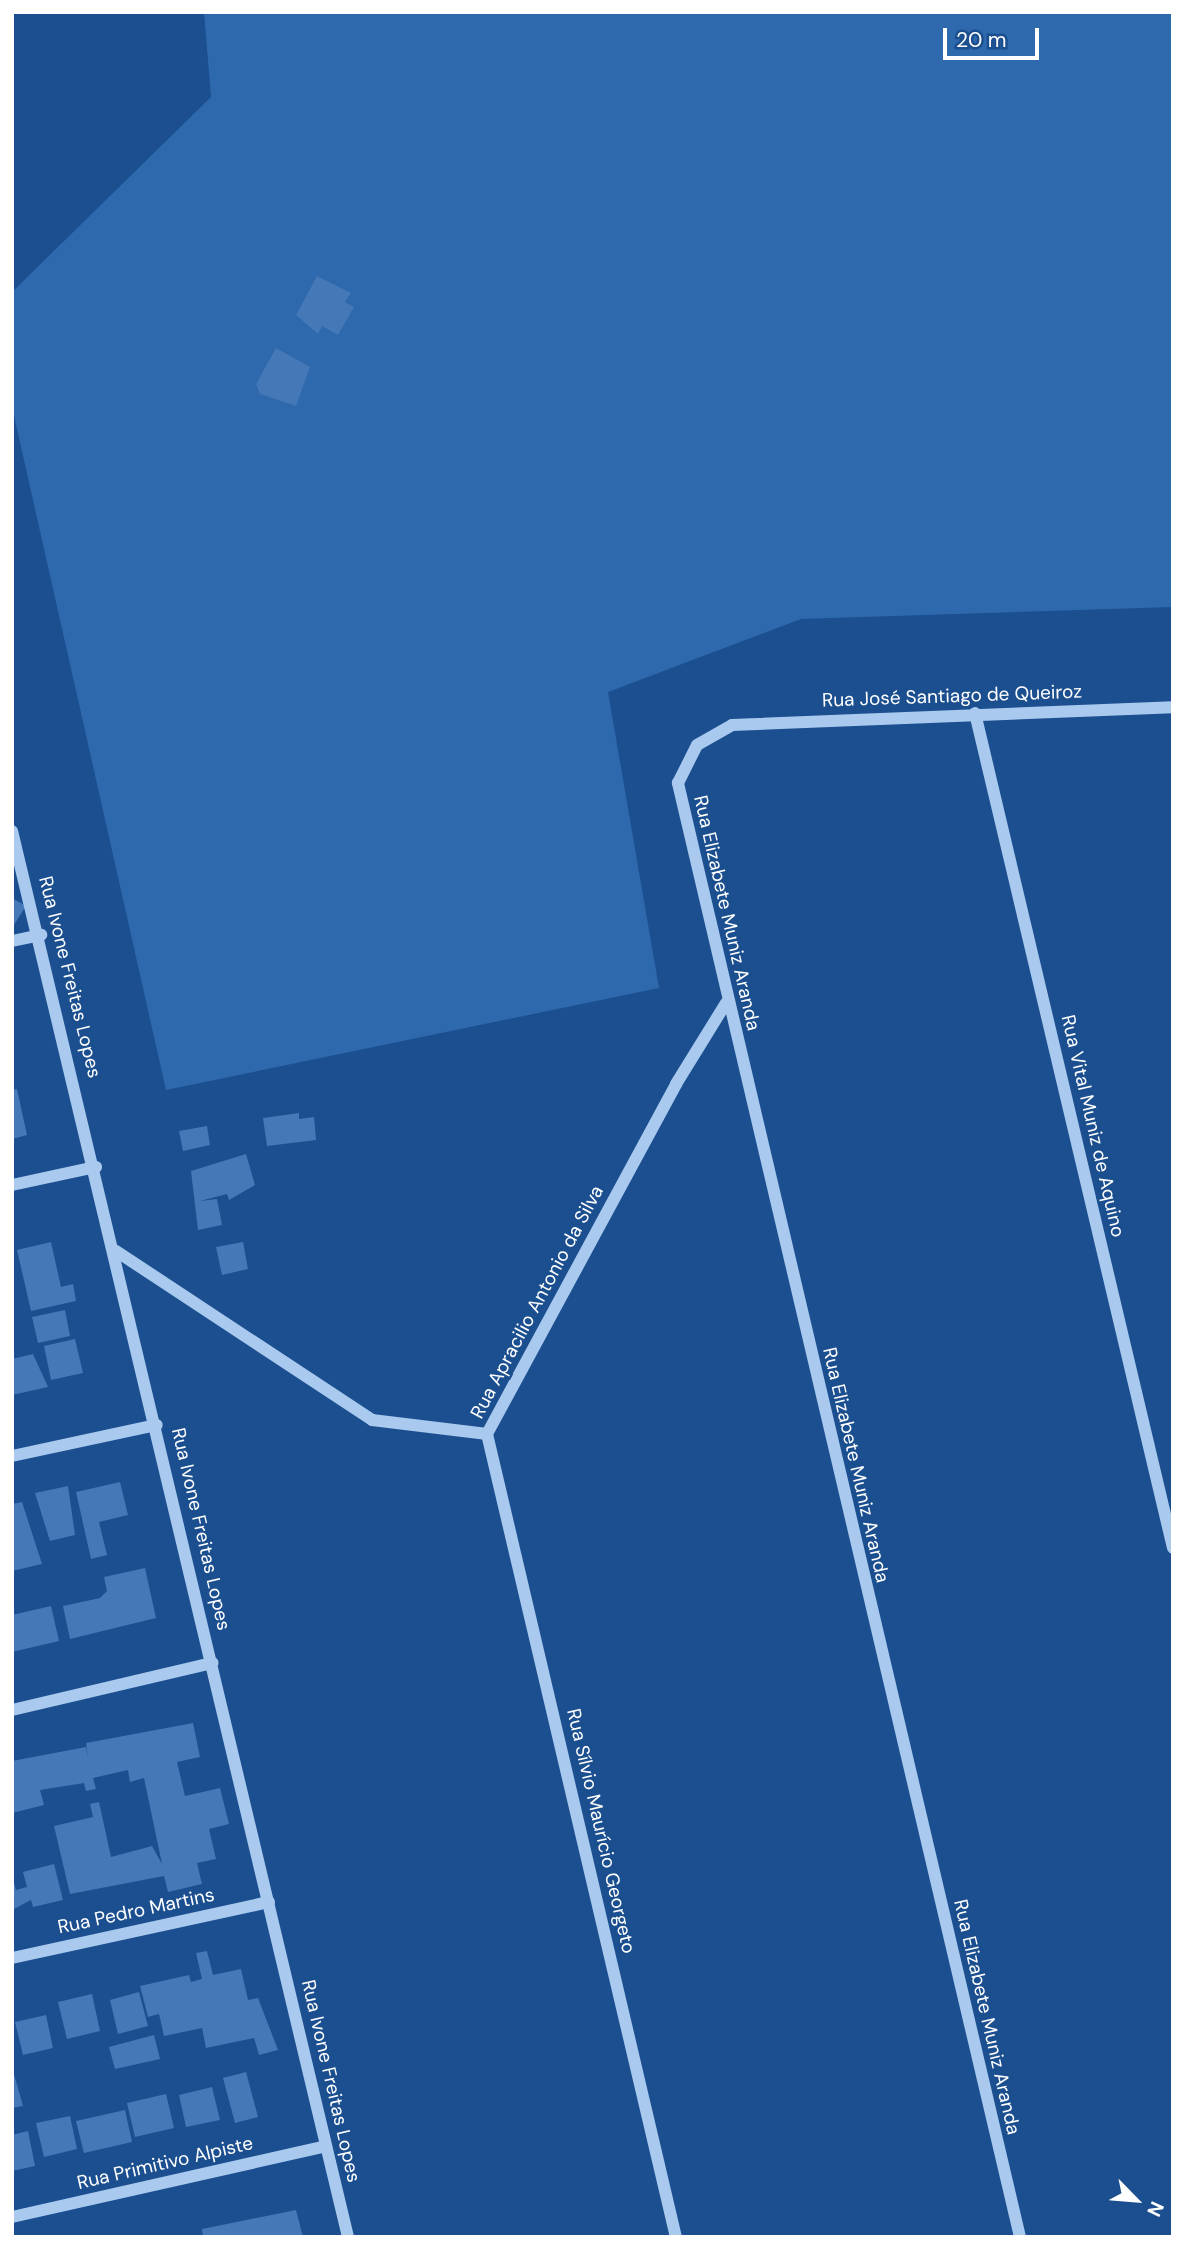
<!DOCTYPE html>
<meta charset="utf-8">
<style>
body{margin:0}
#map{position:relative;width:1185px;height:2249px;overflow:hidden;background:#1b4f8f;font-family:"DM Sans",sans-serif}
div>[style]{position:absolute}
.green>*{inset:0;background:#2e69ad}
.building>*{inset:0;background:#4478b7}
.minor>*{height:12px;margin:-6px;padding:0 6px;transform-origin:6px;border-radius:6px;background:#a9c9ee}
span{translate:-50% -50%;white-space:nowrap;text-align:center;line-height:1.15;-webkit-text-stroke:5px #1b4f8f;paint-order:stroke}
.street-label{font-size:19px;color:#fff}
.frame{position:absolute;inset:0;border:14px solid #fff;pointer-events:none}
.north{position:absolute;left:1101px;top:2165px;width:70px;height:70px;-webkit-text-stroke:5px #1b4f8f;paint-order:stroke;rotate:115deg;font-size:19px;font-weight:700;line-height:28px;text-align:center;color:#fff}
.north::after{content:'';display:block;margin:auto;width:24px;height:32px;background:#fff;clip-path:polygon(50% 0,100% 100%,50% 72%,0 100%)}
.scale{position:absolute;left:943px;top:28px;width:96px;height:32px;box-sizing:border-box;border:4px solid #fff;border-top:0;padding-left:9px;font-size:21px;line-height:24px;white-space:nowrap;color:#fff;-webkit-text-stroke:5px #1b4f8f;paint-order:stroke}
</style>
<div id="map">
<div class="green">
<div style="clip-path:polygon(204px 12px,1173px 12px,1173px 607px,801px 619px,608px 692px,659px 988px,166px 1090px,12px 407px,12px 292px,211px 97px)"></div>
</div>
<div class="building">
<div style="clip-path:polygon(317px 276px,351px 293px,345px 302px,354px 307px,338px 335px,322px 326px,318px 334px,296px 315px)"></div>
<div style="clip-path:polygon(276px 348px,310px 367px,296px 406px,260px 394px,256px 384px)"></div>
<div style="clip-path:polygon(12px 898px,26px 906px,12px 928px)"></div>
<div style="clip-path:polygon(17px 1089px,27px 1135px,12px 1139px,12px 1090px)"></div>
<div style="clip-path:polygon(299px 1113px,299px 1119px,314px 1117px,316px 1140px,267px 1146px,263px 1118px)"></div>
<div style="clip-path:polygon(207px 1126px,210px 1145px,183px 1151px,179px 1131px)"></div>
<div style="clip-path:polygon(246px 1154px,255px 1185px,229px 1200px,227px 1194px,200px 1201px,217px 1199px,222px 1225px,198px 1230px,191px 1171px)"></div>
<div style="clip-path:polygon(51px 1242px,61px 1287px,73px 1284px,76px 1301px,31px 1311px,17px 1250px)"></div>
<div style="clip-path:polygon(243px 1242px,248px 1269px,222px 1275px,216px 1247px)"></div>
<div style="clip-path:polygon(65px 1310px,70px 1336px,38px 1343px,32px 1317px)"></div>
<div style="clip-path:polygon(75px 1339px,83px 1373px,51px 1380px,44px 1346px)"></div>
<div style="clip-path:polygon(33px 1354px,48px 1387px,12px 1395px,12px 1359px)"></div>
<div style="clip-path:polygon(120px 1482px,128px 1515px,99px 1522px,107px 1555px,91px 1559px,76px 1492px)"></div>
<div style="clip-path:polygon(68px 1486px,75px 1535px,50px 1541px,35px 1493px)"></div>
<div style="clip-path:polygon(22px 1502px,42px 1564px,12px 1571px,12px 1504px)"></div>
<div style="clip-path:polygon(145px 1568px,156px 1618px,70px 1639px,63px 1606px,100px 1598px,107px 1591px,104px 1577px)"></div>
<div style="clip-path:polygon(51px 1606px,59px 1641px,12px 1652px,12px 1615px)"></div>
<div style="clip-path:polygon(193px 1723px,200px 1757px,177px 1762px,185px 1796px,220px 1788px,229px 1824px,209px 1829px,216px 1859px,197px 1863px,202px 1884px,168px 1892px,164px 1876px,70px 1894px,54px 1826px,93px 1817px,90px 1804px,99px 1802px,111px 1857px,152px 1846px,162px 1864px,144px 1778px,130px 1782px,128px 1770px,93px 1778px,96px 1789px,86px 1791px,84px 1783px,40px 1790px,44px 1805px,12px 1813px,12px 1761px,86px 1747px,88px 1758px,86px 1743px)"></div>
<div style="clip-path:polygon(54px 1864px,63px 1900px,33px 1907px,31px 1900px,12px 1910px,12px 1875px,16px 1890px,27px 1887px,23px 1872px)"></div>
<div style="clip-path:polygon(207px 1951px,213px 1975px,241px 1969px,248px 2000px,258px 1998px,278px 2050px,259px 2055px,254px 2038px,206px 2048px,202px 2028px,164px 2036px,159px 2014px,148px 2017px,140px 1986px,189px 1975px,191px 1982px,202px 1979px,196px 1953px)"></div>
<div style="clip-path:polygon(139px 1992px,148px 2026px,118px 2034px,110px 2000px)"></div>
<div style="clip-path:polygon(92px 1994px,100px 2031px,67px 2039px,58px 2002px)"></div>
<div style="clip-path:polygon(46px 2015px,53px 2048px,23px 2055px,15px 2022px)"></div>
<div style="clip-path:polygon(154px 2035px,160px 2059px,115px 2069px,109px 2047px)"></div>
<div style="clip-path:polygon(12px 2067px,23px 2106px,12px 2108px)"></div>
<div style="clip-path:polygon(246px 2072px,258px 2117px,235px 2123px,223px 2078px)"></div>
<div style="clip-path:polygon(212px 2087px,220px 2120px,186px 2127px,179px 2095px)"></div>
<div style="clip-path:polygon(166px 2094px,174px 2128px,135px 2137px,127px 2103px)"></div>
<div style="clip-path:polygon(125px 2110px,132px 2142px,84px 2153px,76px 2121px)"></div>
<div style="clip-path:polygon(70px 2116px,77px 2149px,44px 2157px,36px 2123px)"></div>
<div style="clip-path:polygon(28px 2131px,35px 2166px,12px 2171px,12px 2135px)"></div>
<div style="clip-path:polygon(296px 2210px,303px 2237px,203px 2237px,202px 2229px)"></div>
</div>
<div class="minor">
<div style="left:975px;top:713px;width:858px;rotate:76.66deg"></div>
<div style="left:12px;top:831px;width:1446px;rotate:76.56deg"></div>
<div style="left:12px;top:941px;width:30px;rotate:-12deg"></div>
<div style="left:12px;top:1185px;width:86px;rotate:-12.1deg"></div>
<div style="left:116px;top:1251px;width:307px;rotate:33.4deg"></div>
<div style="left:372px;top:1420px;width:116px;rotate:6.9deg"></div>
<div style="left:487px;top:1434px;width:825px;rotate:76.76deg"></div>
<div style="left:487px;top:1434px;width:398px;rotate:-61.6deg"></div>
<div style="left:676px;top:1084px;width:95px;rotate:-58.3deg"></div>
<div style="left:12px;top:1456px;width:148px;rotate:-12.1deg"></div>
<div style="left:12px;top:1710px;width:206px;rotate:-13.2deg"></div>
<div style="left:12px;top:1958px;width:263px;rotate:-12.3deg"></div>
<div style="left:12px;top:2217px;width:322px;rotate:-12.7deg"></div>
<div style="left:1020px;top:2237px;width:1494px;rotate:-103.24deg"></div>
<div style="left:678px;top:783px;width:42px;rotate:-63.4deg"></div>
<div style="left:697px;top:745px;width:40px;rotate:-29.7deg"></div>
<div style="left:732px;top:725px;width:441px;rotate:-2.3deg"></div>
</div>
<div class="street-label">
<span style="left:952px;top:696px;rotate:-2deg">Rua José Santiago de Queiroz</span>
<span style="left:727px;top:913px;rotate:77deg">Rua Elizabete Muniz Aranda</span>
<span style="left:70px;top:977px;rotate:76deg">Rua Ivone Freitas Lopes</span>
<span style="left:1093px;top:1126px;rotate:77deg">Rua Vital Muniz de Aquino</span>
<span style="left:537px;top:1302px;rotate:-62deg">Rua Apracilio Antonio da Silva</span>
<span style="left:856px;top:1465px;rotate:77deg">Rua Elizabete Muniz Aranda</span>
<span style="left:201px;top:1529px;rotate:77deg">Rua Ivone Freitas Lopes</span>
<span style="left:601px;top:1831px;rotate:77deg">Rua Sílvio Maurício Georgeto</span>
<span style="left:136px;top:1911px;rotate:-12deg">Rua Pedro Martins</span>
<span style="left:987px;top:2017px;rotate:77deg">Rua Elizabete Muniz Aranda</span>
<span style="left:331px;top:2081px;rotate:77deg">Rua Ivone Freitas Lopes</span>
<span style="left:165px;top:2163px;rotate:-13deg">Rua Primitivo Alpiste</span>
</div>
<div class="frame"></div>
<div class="north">N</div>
<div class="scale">20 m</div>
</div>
